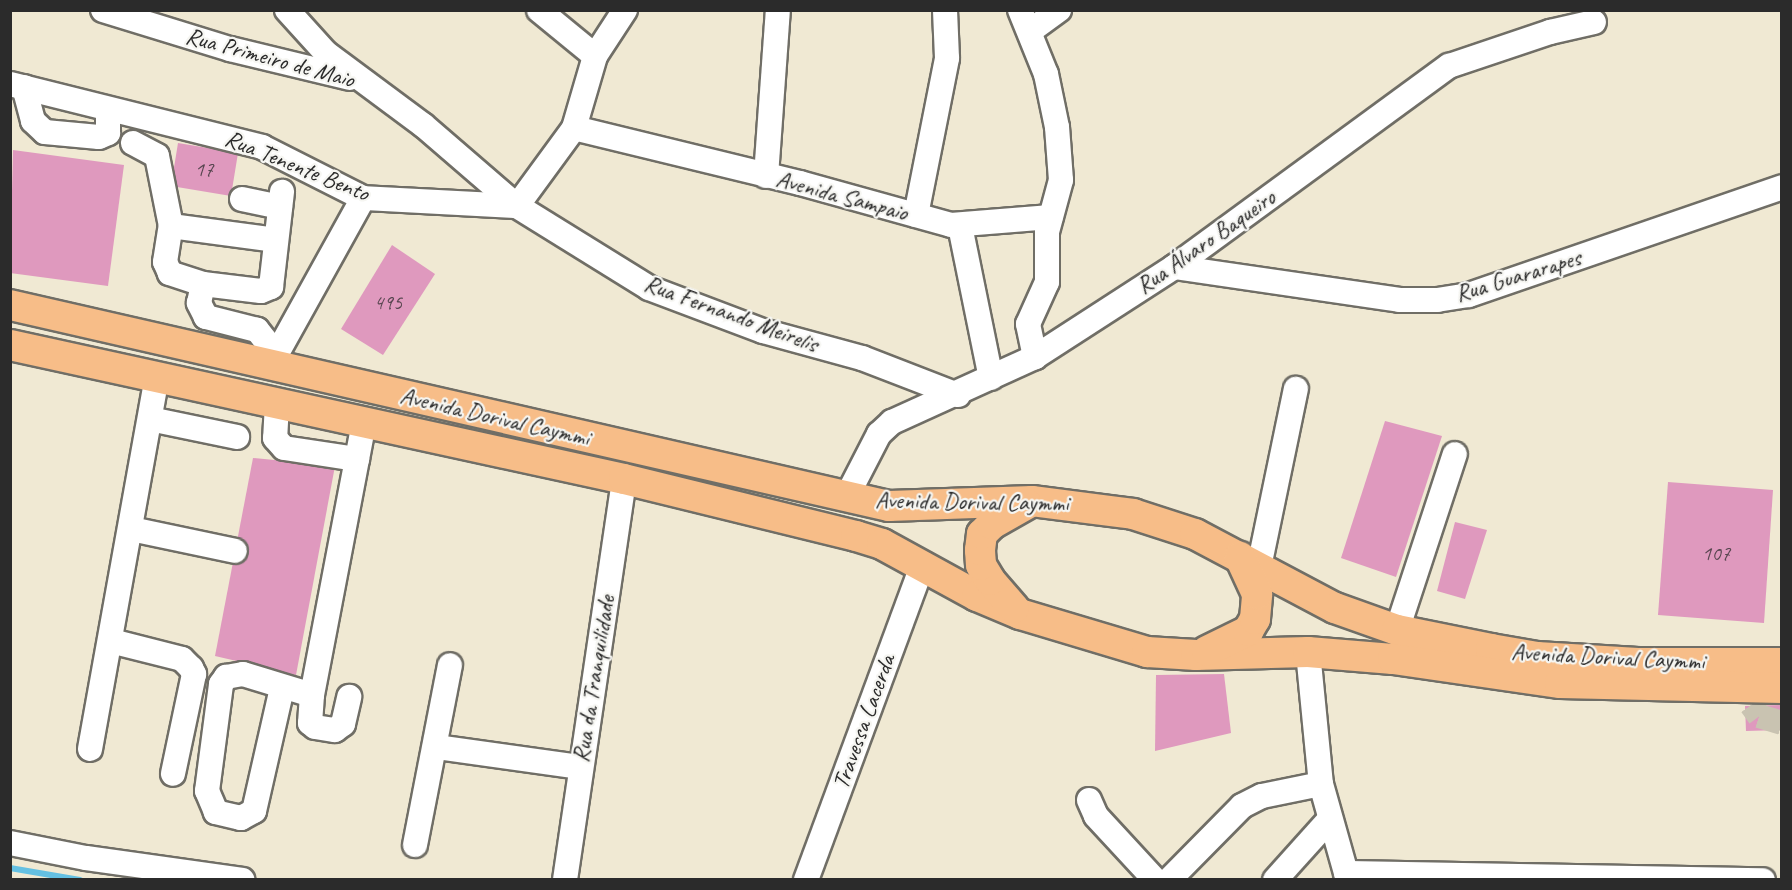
<!DOCTYPE html>
<meta charset="utf-8">
<style>
body{margin:0}
#map{position:relative;width:1792px;height:890px;overflow:hidden;background:#f0e9d3;font-family:Caveat,sans-serif}
div>[style]{position:absolute}
.stream>*{height:6px;margin:-3px;padding:0 3px;transform-origin:3px;border-radius:3px;background:#64c0e2}
.building>*{inset:0;background:#df99be}
.minor-tunnel>*{height:24px;margin-top:-12px;transform-origin:0;background:repeating-linear-gradient(90deg,#c9c3b1 0 24px,transparent 0 36px)}
.roads{filter:drop-shadow(2px 0 #706e66) drop-shadow(-2px 0 #706e66) drop-shadow(0 2px #706e66) drop-shadow(0 -2px #706e66)}
.minor>*{height:24px;margin:-12px;padding:0 12px;transform-origin:12px;border-radius:12px;background:#fff}
.major>*{height:30px;margin:-15px;padding:0 15px;transform-origin:15px;border-radius:15px;background:#f7bd88}
span{translate:-50% -50%;white-space:nowrap;text-align:center;line-height:1.15;-webkit-text-stroke:4.5px #f6f6f2;paint-order:stroke}
.number-label{font-size:21px;color:#584650}
.number-label span{-webkit-text-stroke-width:0}
.street-label{font-size:24px;color:#2b2b2b}
.frame{position:absolute;inset:0;border:12px solid #2b2b2b;pointer-events:none}
</style>
<div id="map">
<div class="stream">
<div style="left:10px;top:868px;width:71px;rotate:9.7deg"></div>
</div>
<div class="building">
<div style="clip-path:polygon(178px 143px,238px 153px,231px 196px,171px 186px)"></div>
<div style="clip-path:polygon(13px 150px,124px 165px,108px 286px,10px 273px)"></div>
<div style="clip-path:polygon(392px 245px,435px 274px,383px 355px,341px 329px)"></div>
<div style="clip-path:polygon(1385px 421px,1442px 436px,1396px 577px,1341px 558px)"></div>
<div style="clip-path:polygon(253px 458px,335px 466px,296px 675px,215px 656px)"></div>
<div style="clip-path:polygon(1668px 482px,1773px 490px,1764px 623px,1658px 615px)"></div>
<div style="clip-path:polygon(1455px 522px,1487px 530px,1465px 599px,1437px 591px)"></div>
<div style="clip-path:polygon(1224px 674px,1231px 733px,1155px 751px,1156px 675px)"></div>
<div style="clip-path:polygon(1782px 705px,1782px 730px,1746px 731px,1745px 706px)"></div>
</div>
<div class="minor-tunnel">
<div style="left:1751px;top:705px;width:14px;rotate:54deg"></div>
<div style="left:1759px;top:716px;width:24px;rotate:17deg"></div>
</div>
<div class="roads">
<div class="minor">
<div style="left:103px;top:10px;width:133px;rotate:17.1deg"></div>
<div style="left:230px;top:49px;width:123px;rotate:13.6deg"></div>
<div style="left:287px;top:10px;width:58px;rotate:47.8deg"></div>
<div style="left:326px;top:53px;width:121px;rotate:36.6deg"></div>
<div style="left:423px;top:125px;width:124px;rotate:40.8deg"></div>
<div style="left:517px;top:206px;width:155px;rotate:31.8deg"></div>
<div style="left:649px;top:288px;width:122px;rotate:20.7deg"></div>
<div style="left:763px;top:331px;width:103px;rotate:15.3deg"></div>
<div style="left:862px;top:358px;width:103px;rotate:21.1deg"></div>
<div style="left:539px;top:10px;width:72px;rotate:39.4deg"></div>
<div style="left:1020px;top:10px;width:69px;rotate:67.9deg"></div>
<div style="left:1046px;top:74px;width:54px;rotate:78.3deg"></div>
<div style="left:1057px;top:127px;width:53px;rotate:85.7deg"></div>
<div style="left:1061px;top:180px;width:54px;rotate:105.1deg"></div>
<div style="left:1047px;top:232px;width:50px;rotate:90deg"></div>
<div style="left:1047px;top:282px;width:46px;rotate:114.3deg"></div>
<div style="left:1028px;top:324px;width:34px;rotate:78deg"></div>
<div style="left:1030px;top:31px;width:36px;rotate:-36deg"></div>
<div style="left:10px;top:84px;width:260px;rotate:14deg"></div>
<div style="left:262px;top:147px;width:113px;rotate:26.8deg"></div>
<div style="left:363px;top:198px;width:154px;rotate:3deg"></div>
<div style="left:24px;top:87px;width:35px;rotate:75deg"></div>
<div style="left:33px;top:121px;width:16px;rotate:43deg"></div>
<div style="left:45px;top:132px;width:54px;rotate:5.3deg"></div>
<div style="left:99px;top:137px;width:10px;rotate:-24deg"></div>
<div style="left:108px;top:133px;width:24px;rotate:-90deg"></div>
<div style="left:574px;top:128px;width:233px;rotate:13.7deg"></div>
<div style="left:800px;top:183px;width:157px;rotate:15.5deg"></div>
<div style="left:951px;top:225px;width:100px;rotate:-4.6deg"></div>
<div style="left:133px;top:143px;width:27px;rotate:28deg"></div>
<div style="left:157px;top:156px;width:71px;rotate:78.7deg"></div>
<div style="left:766px;top:176px;width:166px;rotate:-85.9deg"></div>
<div style="left:242px;top:199px;width:39px;rotate:12deg"></div>
<div style="left:517px;top:206px;width:97px;rotate:-53.8deg"></div>
<div style="left:574px;top:128px;width:75px;rotate:-73.7deg"></div>
<div style="left:595px;top:56px;width:55px;rotate:-56.9deg"></div>
<div style="left:916px;top:215px;width:160px;rotate:-78.8deg"></div>
<div style="left:947px;top:58px;width:48px;rotate:-92.4deg"></div>
<div style="left:960px;top:226px;width:155px;rotate:78.5deg"></div>
<div style="left:1174px;top:267px;width:228px;rotate:8.3deg"></div>
<div style="left:1400px;top:300px;width:37px"></div>
<div style="left:1437px;top:300px;width:32px;rotate:-9deg"></div>
<div style="left:1469px;top:295px;width:331px;rotate:-19deg"></div>
<div style="left:203px;top:284px;width:35px;rotate:-162deg"></div>
<div style="left:170px;top:273px;width:12px;rotate:-114deg"></div>
<div style="left:165px;top:262px;width:36px;rotate:-81deg"></div>
<div style="left:171px;top:226px;width:106px;rotate:7.6deg"></div>
<div style="left:276px;top:354px;width:31px;rotate:-128deg"></div>
<div style="left:257px;top:330px;width:53px;rotate:-165.7deg"></div>
<div style="left:206px;top:317px;width:16px;rotate:-117deg"></div>
<div style="left:199px;top:303px;width:19px;rotate:-78deg"></div>
<div style="left:203px;top:284px;width:58px;rotate:6.9deg"></div>
<div style="left:261px;top:291px;width:11px;rotate:-22deg"></div>
<div style="left:271px;top:287px;width:96px;rotate:-83.4deg"></div>
<div style="left:270px;top:366px;width:192px;rotate:-61deg"></div>
<div style="left:277px;top:403px;width:35px;rotate:93deg"></div>
<div style="left:275px;top:438px;width:13px;rotate:48deg"></div>
<div style="left:284px;top:448px;width:74px;rotate:8.6deg"></div>
<div style="left:150px;top:419px;width:89px;rotate:11.7deg"></div>
<div style="left:847px;top:496px;width:70px;rotate:-62.7deg"></div>
<div style="left:879px;top:434px;width:18px;rotate:-43deg"></div>
<div style="left:892px;top:422px;width:157px;rotate:-24.4deg"></div>
<div style="left:1035px;top:357px;width:166px;rotate:-32.9deg"></div>
<div style="left:1174px;top:267px;width:341px;rotate:-36.2deg"></div>
<div style="left:1449px;top:66px;width:107px;rotate:-18.6deg"></div>
<div style="left:1550px;top:32px;width:45px;rotate:-12.8deg"></div>
<div style="left:131px;top:529px;width:106px;rotate:11.9deg"></div>
<div style="left:1259px;top:567px;width:182px;rotate:-78.3deg"></div>
<div style="left:1397px;top:630px;width:185px;rotate:-71.8deg"></div>
<div style="left:111px;top:641px;width:73px;rotate:14.2deg"></div>
<div style="left:182px;top:659px;width:13px;rotate:45deg"></div>
<div style="left:191px;top:668px;width:7px;rotate:63deg"></div>
<div style="left:194px;top:674px;width:102px;rotate:101.9deg"></div>
<div style="left:1308px;top:652px;width:133px;rotate:84.4deg"></div>
<div style="left:1321px;top:784px;width:100px;rotate:74.3deg"></div>
<div style="left:282px;top:688px;width:126px;rotate:102.8deg"></div>
<div style="left:254px;top:811px;width:15px;rotate:152deg"></div>
<div style="left:241px;top:818px;width:26px;rotate:-167deg"></div>
<div style="left:216px;top:812px;width:23px;rotate:-113deg"></div>
<div style="left:207px;top:791px;width:108px;rotate:-82.5deg"></div>
<div style="left:221px;top:684px;width:9px;rotate:-54deg"></div>
<div style="left:226px;top:677px;width:17px;rotate:-10deg"></div>
<div style="left:243px;top:674px;width:72px;rotate:16.9deg"></div>
<div style="left:312px;top:695px;width:278px;rotate:-79.2deg"></div>
<div style="left:312px;top:695px;width:28px;rotate:94deg"></div>
<div style="left:310px;top:723px;width:6px;rotate:39deg"></div>
<div style="left:315px;top:727px;width:20px;rotate:9deg"></div>
<div style="left:335px;top:730px;width:10px;rotate:-37deg"></div>
<div style="left:343px;top:724px;width:28px;rotate:-77deg"></div>
<div style="left:437px;top:747px;width:144px;rotate:8deg"></div>
<div style="left:90px;top:749px;width:378px;rotate:-79.8deg"></div>
<div style="left:1089px;top:800px;width:17px;rotate:66deg"></div>
<div style="left:1096px;top:816px;width:87px;rotate:47.3deg"></div>
<div style="left:10px;top:843px;width:77px;rotate:11.2deg"></div>
<div style="left:86px;top:858px;width:158px;rotate:8deg"></div>
<div style="left:415px;top:845px;width:183px;rotate:-79deg"></div>
<div style="left:1346px;top:873px;width:417px;rotate:1deg"></div>
<div style="left:565px;top:880px;width:405px;rotate:-81.6deg"></div>
<div style="left:806px;top:880px;width:337px;rotate:-69.7deg"></div>
<div style="left:1169px;top:880px;width:104px;rotate:-45.4deg"></div>
<div style="left:1242px;top:806px;width:22px;rotate:-27deg"></div>
<div style="left:1262px;top:796px;width:60px;rotate:-11.5deg"></div>
<div style="left:1275px;top:880px;width:82px;rotate:-48deg"></div>
</div>
<div class="major">
<div style="left:10px;top:305px;width:902px;rotate:12.88deg"></div>
<div style="left:889px;top:506px;width:143px;rotate:-2deg"></div>
<div style="left:1032px;top:501px;width:102px;rotate:7.3deg"></div>
<div style="left:1133px;top:514px;width:65px;rotate:17.9deg"></div>
<div style="left:1195px;top:534px;width:158px;rotate:27.9deg"></div>
<div style="left:1335px;top:608px;width:66px;rotate:19.5deg"></div>
<div style="left:1397px;top:630px;width:96px;rotate:11.4deg"></div>
<div style="left:1491px;top:649px;width:47px;rotate:9.9deg"></div>
<div style="left:1537px;top:657px;width:101px;rotate:3.4deg"></div>
<div style="left:1638px;top:663px;width:144px"></div>
<div style="left:10px;top:345px;width:628px;rotate:12.31deg"></div>
<div style="left:624px;top:479px;width:239px;rotate:13.8deg"></div>
<div style="left:856px;top:536px;width:27px;rotate:17deg"></div>
<div style="left:882px;top:544px;width:108px;rotate:28.7deg"></div>
<div style="left:977px;top:596px;width:47px;rotate:22.7deg"></div>
<div style="left:1020px;top:614px;width:133px;rotate:16.7deg"></div>
<div style="left:1147px;top:652px;width:49px;rotate:3.5deg"></div>
<div style="left:1196px;top:655px;width:112px;rotate:-1.5deg"></div>
<div style="left:1308px;top:652px;width:85px;rotate:4.7deg"></div>
<div style="left:1393px;top:659px;width:169px;rotate:8.2deg"></div>
<div style="left:1560px;top:683px;width:222px;rotate:1.3deg"></div>
<div style="left:1014px;top:608px;width:37px;rotate:-131deg"></div>
<div style="left:990px;top:580px;width:17px;rotate:-121deg"></div>
<div style="left:981px;top:565px;width:15px;rotate:-94deg"></div>
<div style="left:980px;top:550px;width:16px;rotate:-83deg"></div>
<div style="left:982px;top:534px;width:14px;rotate:-45deg"></div>
<div style="left:992px;top:524px;width:40px;rotate:-29.7deg"></div>
<div style="left:1207px;top:651px;width:46px;rotate:-26deg"></div>
<div style="left:1248px;top:631px;width:14px;rotate:-60deg"></div>
<div style="left:1255px;top:619px;width:25px;rotate:-85deg"></div>
<div style="left:1257px;top:594px;width:41px;rotate:-114.7deg"></div>
</div>
</div>
<div class="number-label">
<span style="left:204px;top:169px">17</span>
<span style="left:388px;top:302px">495</span>
<span style="left:1716px;top:553px">107</span>
</div>
<div class="street-label">
<span style="left:270px;top:58px;rotate:15deg">Rua Primeiro de Maio</span>
<span style="left:297px;top:166px;rotate:22deg">Rua Tenente Bento</span>
<span style="left:842px;top:196px;rotate:15deg">Avenida Sampaio</span>
<span style="left:1206px;top:242px;rotate:-35deg">Rua Álvaro Baqueiro</span>
<span style="left:1518px;top:276px;rotate:-17deg">Rua Guararapes</span>
<span style="left:731px;top:314px;rotate:20deg">Rua Fernando Meirelis</span>
<span style="left:495px;top:417px;rotate:13deg">Avenida Dorival Caymmi</span>
<span style="left:972px;top:502px;rotate:1deg">Avenida Dorival Caymmi</span>
<span style="left:1608px;top:657px;rotate:3deg">Avenida Dorival Caymmi</span>
<span style="left:594px;top:679px;rotate:-81deg">Rua da Tranquilidade</span>
<span style="left:864px;top:722px;rotate:-70deg">Travessa Lacerda</span>
</div>
<div class="frame"></div>
</div>
